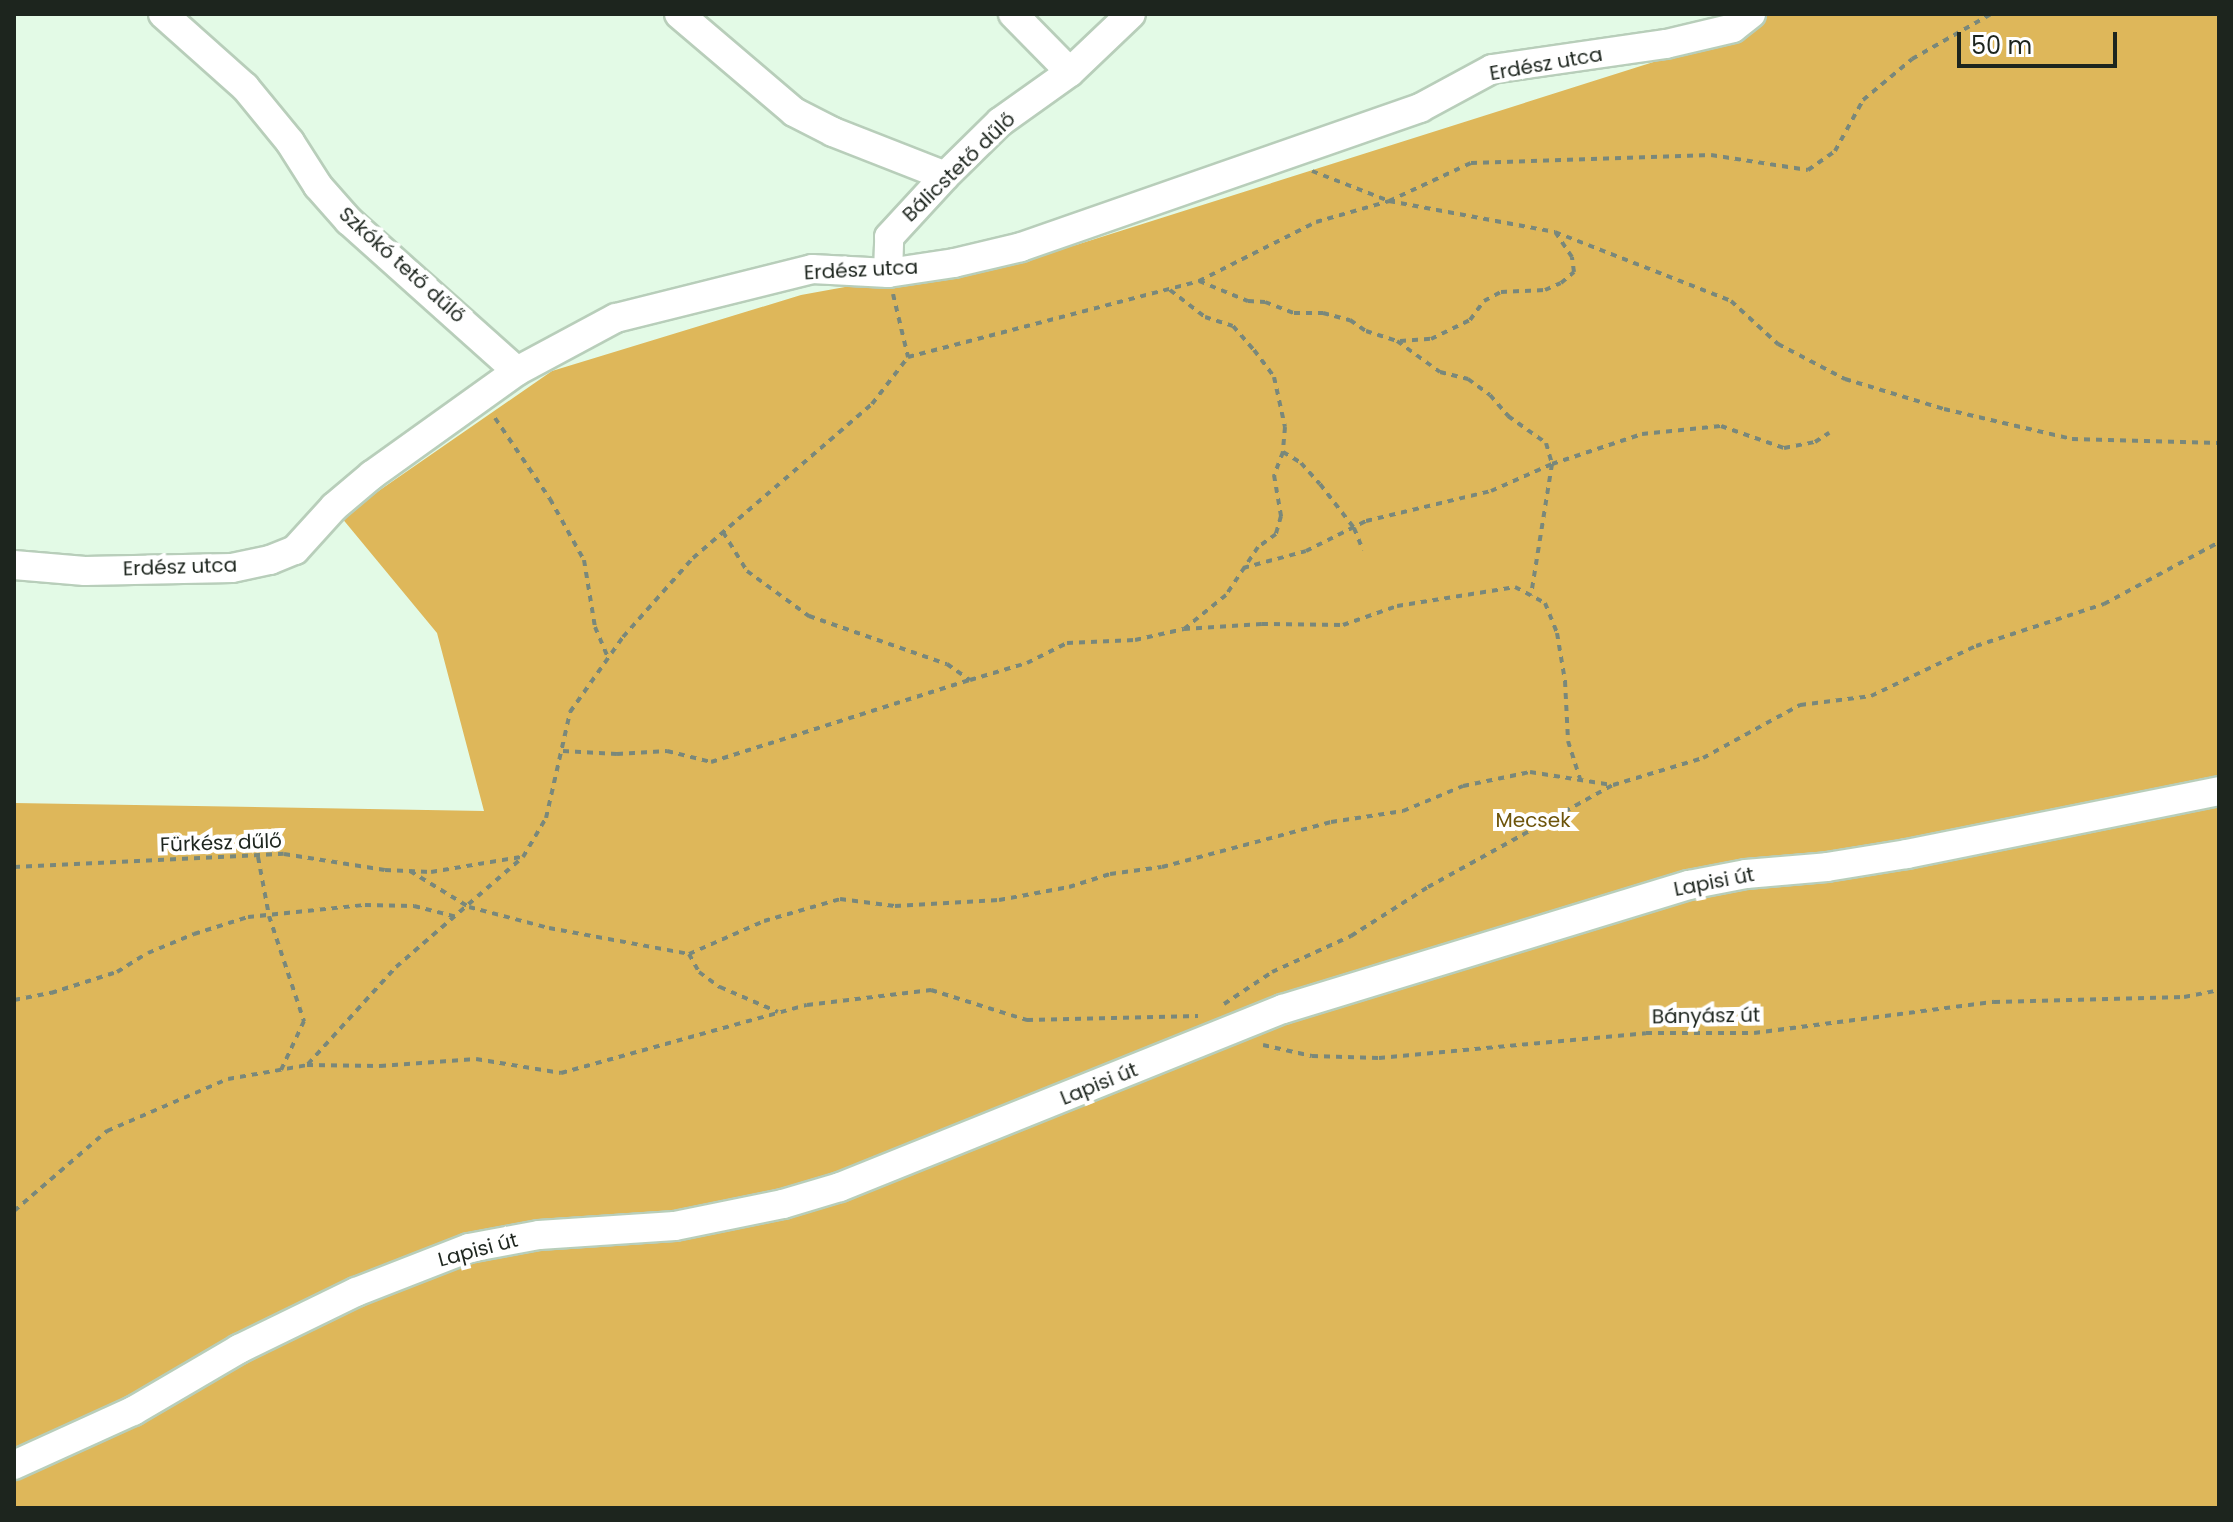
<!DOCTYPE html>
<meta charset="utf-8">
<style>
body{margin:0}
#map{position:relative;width:2233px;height:1522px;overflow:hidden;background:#e3fae6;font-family:Poppins,sans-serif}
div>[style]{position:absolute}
.forest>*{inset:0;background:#deb75a}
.path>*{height:4px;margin-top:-2px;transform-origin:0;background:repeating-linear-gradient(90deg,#79887b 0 6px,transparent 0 12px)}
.roads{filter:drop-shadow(2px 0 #b8ceba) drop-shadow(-2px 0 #b8ceba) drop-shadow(0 2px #b8ceba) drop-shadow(0 -2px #b8ceba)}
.minor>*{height:28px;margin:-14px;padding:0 14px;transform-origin:14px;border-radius:14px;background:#fff}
span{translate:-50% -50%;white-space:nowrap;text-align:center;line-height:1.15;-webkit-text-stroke:8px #fff;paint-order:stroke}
.street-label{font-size:20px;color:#1d251e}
.park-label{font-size:20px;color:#6d540a}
.frame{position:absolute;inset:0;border:16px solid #1d251e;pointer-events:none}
.scale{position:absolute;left:1957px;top:32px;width:160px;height:36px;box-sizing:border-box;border:4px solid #1d251e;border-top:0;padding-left:10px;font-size:24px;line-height:28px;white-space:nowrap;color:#1d251e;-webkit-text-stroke:6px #fff;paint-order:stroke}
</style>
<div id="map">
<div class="forest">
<div style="clip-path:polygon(1761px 14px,2219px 14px,2219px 1508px,14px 1508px,14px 803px,484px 811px,437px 633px,341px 517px,552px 371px,801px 295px,1076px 245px,1723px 40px)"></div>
</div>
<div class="path">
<div style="left:1312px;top:171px;width:83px;rotate:21.3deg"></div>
<div style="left:1389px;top:201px;width:169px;rotate:10.6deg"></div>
<div style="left:1555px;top:232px;width:189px;rotate:21.4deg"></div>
<div style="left:1731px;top:301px;width:64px;rotate:42.5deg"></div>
<div style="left:1778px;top:344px;width:76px;rotate:27.6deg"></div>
<div style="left:1845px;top:379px;width:103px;rotate:16.9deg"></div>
<div style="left:1944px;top:409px;width:131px;rotate:13.2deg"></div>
<div style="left:2072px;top:439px;width:147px;rotate:1.6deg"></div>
<div style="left:1199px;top:281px;width:53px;rotate:22.2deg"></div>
<div style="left:1248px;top:301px;width:17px;rotate:3deg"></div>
<div style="left:1265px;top:302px;width:31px;rotate:21deg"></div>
<div style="left:1294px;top:313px;width:29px"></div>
<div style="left:1323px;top:313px;width:28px;rotate:15deg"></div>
<div style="left:1350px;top:320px;width:19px;rotate:35deg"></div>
<div style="left:1366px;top:331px;width:33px;rotate:18deg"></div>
<div style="left:1397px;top:341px;width:53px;rotate:35.8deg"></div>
<div style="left:1440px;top:372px;width:29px;rotate:14deg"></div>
<div style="left:1468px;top:379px;width:27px;rotate:36deg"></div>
<div style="left:1490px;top:395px;width:28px;rotate:49deg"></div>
<div style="left:1508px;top:416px;width:47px;rotate:35.4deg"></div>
<div style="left:1546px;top:443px;width:22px;rotate:74deg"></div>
<div style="left:1552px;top:464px;width:133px;rotate:99.1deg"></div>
<div style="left:1170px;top:290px;width:44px;rotate:37.6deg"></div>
<div style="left:1205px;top:317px;width:29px;rotate:18deg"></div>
<div style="left:1233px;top:326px;width:32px;rotate:49deg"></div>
<div style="left:1254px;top:350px;width:34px;rotate:53deg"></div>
<div style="left:1274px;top:377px;width:51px;rotate:77.6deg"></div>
<div style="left:1285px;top:427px;width:25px;rotate:95deg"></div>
<div style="left:1283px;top:452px;width:25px;rotate:111deg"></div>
<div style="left:1274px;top:475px;width:42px;rotate:80.3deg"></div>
<div style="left:1281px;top:516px;width:19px;rotate:106deg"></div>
<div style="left:1276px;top:534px;width:22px;rotate:144deg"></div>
<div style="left:1258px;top:547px;width:58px;rotate:123.7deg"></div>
<div style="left:1226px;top:595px;width:54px;rotate:141deg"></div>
<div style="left:893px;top:294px;width:65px;rotate:76.6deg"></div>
<div style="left:908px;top:357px;width:301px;rotate:-14.6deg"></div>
<div style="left:1199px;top:281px;width:131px;rotate:-26.8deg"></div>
<div style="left:1316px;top:222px;width:76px;rotate:-16deg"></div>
<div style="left:1389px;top:201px;width:90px;rotate:-24.9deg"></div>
<div style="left:1471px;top:163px;width:240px;rotate:-1.9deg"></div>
<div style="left:1711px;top:155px;width:98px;rotate:8.8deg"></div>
<div style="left:1808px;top:170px;width:33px;rotate:-35deg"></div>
<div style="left:1835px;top:151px;width:58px;rotate:-61.2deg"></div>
<div style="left:1863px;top:100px;width:64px;rotate:-39.9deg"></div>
<div style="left:1912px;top:59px;width:91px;rotate:-29.7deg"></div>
<div style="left:1400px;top:341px;width:31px;rotate:-4deg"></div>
<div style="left:1431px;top:339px;width:43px;rotate:-26deg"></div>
<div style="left:1470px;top:320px;width:24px;rotate:-54deg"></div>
<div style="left:1484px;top:301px;width:19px;rotate:-28deg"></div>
<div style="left:1501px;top:292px;width:44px;rotate:-2.6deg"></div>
<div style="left:1545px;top:290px;width:17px;rotate:-24deg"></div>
<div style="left:1561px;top:283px;width:17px;rotate:-40deg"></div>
<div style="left:1574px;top:272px;width:15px;rotate:-98deg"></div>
<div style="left:1572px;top:257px;width:29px;rotate:-124deg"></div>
<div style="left:495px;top:418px;width:98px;rotate:55.8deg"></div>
<div style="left:550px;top:499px;width:70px;rotate:60.9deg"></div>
<div style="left:584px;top:560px;width:68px;rotate:80.7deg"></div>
<div style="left:595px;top:627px;width:34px;rotate:67deg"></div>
<div style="left:1283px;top:452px;width:21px;rotate:31deg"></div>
<div style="left:1301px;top:463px;width:28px;rotate:48deg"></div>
<div style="left:1320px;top:484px;width:56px;rotate:52.3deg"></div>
<div style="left:1354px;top:528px;width:24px;rotate:68deg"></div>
<div style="left:723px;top:532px;width:46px;rotate:58.4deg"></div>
<div style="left:747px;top:571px;width:77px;rotate:36deg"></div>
<div style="left:809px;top:616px;width:146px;rotate:19.2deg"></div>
<div style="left:947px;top:664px;width:28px;rotate:35deg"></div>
<div style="left:970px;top:680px;width:59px;rotate:-16.6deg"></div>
<div style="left:1027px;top:663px;width:45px;rotate:-26.6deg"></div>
<div style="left:1067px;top:643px;width:68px;rotate:-2.5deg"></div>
<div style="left:1135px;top:640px;width:50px;rotate:-12.7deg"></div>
<div style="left:1184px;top:629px;width:78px;rotate:-3.7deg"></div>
<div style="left:1262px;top:624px;width:81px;rotate:0.7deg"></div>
<div style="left:1343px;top:625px;width:57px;rotate:-19.4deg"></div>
<div style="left:1397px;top:606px;width:120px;rotate:-9.1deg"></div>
<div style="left:1515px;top:587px;width:34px;rotate:28deg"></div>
<div style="left:1545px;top:603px;width:32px;rotate:68deg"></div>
<div style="left:1557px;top:633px;width:49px;rotate:80.5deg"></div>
<div style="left:1565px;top:681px;width:60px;rotate:87.1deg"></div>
<div style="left:1568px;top:741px;width:43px;rotate:72.4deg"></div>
<div style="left:1243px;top:568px;width:65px;rotate:-15.1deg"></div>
<div style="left:1306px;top:551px;width:67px;rotate:-26.6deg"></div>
<div style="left:1366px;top:521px;width:129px;rotate:-13.5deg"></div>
<div style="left:1491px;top:491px;width:67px;rotate:-23.9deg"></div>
<div style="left:1552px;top:464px;width:95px;rotate:-18.4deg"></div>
<div style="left:1642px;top:434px;width:79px;rotate:-5.8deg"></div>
<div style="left:1721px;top:426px;width:67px;rotate:19.2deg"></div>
<div style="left:1784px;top:448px;width:32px;rotate:-11deg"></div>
<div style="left:1815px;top:442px;width:17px;rotate:-33deg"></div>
<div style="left:563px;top:751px;width:54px;rotate:3.2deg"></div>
<div style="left:617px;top:754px;width:50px;rotate:-3.4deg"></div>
<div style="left:667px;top:751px;width:45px;rotate:14deg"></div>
<div style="left:711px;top:762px;width:272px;rotate:-17.6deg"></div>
<div style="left:258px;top:857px;width:60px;rotate:79.4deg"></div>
<div style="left:269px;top:916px;width:111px;rotate:71.6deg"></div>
<div style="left:304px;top:1021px;width:54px;rotate:115.1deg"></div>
<div style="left:14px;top:867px;width:270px;rotate:-2.8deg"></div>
<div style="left:284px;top:854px;width:102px;rotate:9deg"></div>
<div style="left:385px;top:870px;width:46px;rotate:2.5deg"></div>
<div style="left:431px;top:872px;width:91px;rotate:-9.5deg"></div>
<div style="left:410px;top:871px;width:69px;rotate:31.4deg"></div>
<div style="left:469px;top:907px;width:83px;rotate:14.7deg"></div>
<div style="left:549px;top:928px;width:142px;rotate:10.5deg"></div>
<div style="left:689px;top:954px;width:82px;rotate:-23.7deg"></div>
<div style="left:764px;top:921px;width:79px;rotate:-16.1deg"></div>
<div style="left:840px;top:899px;width:55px;rotate:7.3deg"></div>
<div style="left:895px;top:906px;width:104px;rotate:-3.3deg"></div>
<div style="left:999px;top:900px;width:71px;rotate:-10.5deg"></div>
<div style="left:1069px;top:887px;width:43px;rotate:-17.6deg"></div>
<div style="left:1110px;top:874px;width:52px;rotate:-7.7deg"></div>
<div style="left:1162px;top:867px;width:175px;rotate:-14.9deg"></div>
<div style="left:1331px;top:822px;width:73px;rotate:-8.7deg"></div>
<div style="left:1403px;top:811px;width:65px;rotate:-22.6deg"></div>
<div style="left:1463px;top:786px;width:68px;rotate:-11.8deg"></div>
<div style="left:1530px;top:772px;width:83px;rotate:9deg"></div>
<div style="left:689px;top:954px;width:21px;rotate:61deg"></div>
<div style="left:699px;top:972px;width:26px;rotate:36deg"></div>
<div style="left:720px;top:987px;width:63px;rotate:23.3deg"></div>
<div style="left:14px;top:1000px;width:38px;rotate:-11deg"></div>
<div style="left:51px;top:993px;width:69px;rotate:-17.7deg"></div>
<div style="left:117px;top:972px;width:36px;rotate:-32deg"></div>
<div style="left:148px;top:953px;width:50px;rotate:-22.4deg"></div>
<div style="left:194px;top:934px;width:57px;rotate:-17.5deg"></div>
<div style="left:248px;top:917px;width:118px;rotate:-5.9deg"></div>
<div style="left:365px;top:905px;width:49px;rotate:1.2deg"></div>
<div style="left:414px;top:906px;width:44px;rotate:14.3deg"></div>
<div style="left:1224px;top:1004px;width:58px;rotate:-33.7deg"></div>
<div style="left:1272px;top:972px;width:87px;rotate:-24.5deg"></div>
<div style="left:1351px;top:936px;width:91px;rotate:-32.5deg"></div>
<div style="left:1428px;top:887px;width:211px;rotate:-28.9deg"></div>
<div style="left:1613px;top:785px;width:94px;rotate:-16.7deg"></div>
<div style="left:1703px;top:758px;width:111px;rotate:-28.7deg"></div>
<div style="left:1800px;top:705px;width:72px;rotate:-7.2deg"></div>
<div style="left:1871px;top:696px;width:116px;rotate:-25.5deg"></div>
<div style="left:1976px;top:646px;width:135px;rotate:-18.2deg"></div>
<div style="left:2104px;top:604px;width:131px;rotate:-28.3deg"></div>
<div style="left:1263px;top:1045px;width:50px;rotate:12.7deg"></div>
<div style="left:1312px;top:1056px;width:67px;rotate:1.7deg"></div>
<div style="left:1379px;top:1058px;width:268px;rotate:-5.3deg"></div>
<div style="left:1646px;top:1033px;width:108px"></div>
<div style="left:1754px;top:1033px;width:242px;rotate:-7.4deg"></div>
<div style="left:1994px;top:1002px;width:190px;rotate:-1.5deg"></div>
<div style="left:2184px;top:997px;width:36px;rotate:-11deg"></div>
<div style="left:308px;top:1064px;width:131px;rotate:-47.8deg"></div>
<div style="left:396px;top:967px;width:168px;rotate:-40.9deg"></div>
<div style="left:523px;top:857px;width:45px;rotate:-59.5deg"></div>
<div style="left:546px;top:818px;width:109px;rotate:-77.2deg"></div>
<div style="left:570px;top:712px;width:92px;rotate:-54.8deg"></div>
<div style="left:623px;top:637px;width:106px;rotate:-48.5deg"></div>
<div style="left:693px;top:558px;width:236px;rotate:-40.7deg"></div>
<div style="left:872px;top:404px;width:59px;rotate:-52.5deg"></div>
<div style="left:14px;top:1211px;width:123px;rotate:-40.7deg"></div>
<div style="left:107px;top:1131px;width:132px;rotate:-23.3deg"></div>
<div style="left:228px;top:1079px;width:80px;rotate:-10deg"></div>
<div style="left:307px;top:1065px;width:73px;rotate:0.8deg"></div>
<div style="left:380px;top:1066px;width:96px;rotate:-4.2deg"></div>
<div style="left:476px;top:1059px;width:86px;rotate:9.4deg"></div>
<div style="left:561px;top:1073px;width:255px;rotate:-15.5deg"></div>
<div style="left:807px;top:1005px;width:125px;rotate:-6.9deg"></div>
<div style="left:931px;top:990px;width:101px;rotate:17.4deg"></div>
<div style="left:1027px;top:1020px;width:171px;rotate:-1.3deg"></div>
</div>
<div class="roads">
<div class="minor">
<div style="left:163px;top:14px;width:110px;rotate:41.7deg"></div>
<div style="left:245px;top:87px;width:71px;rotate:50.7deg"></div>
<div style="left:290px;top:142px;width:52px;rotate:57.5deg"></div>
<div style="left:318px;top:186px;width:47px;rotate:48.5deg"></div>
<div style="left:349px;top:221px;width:225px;rotate:41.8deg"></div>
<div style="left:679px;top:14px;width:151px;rotate:40.4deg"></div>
<div style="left:794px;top:112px;width:44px;rotate:27.1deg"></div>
<div style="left:833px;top:132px;width:120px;rotate:21.4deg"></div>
<div style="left:1013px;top:14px;width:81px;rotate:45.5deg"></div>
<div style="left:888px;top:273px;width:36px;rotate:-88deg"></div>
<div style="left:889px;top:237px;width:83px;rotate:-47.4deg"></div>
<div style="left:945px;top:176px;width:77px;rotate:-44.5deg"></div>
<div style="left:1000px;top:122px;width:86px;rotate:-35.5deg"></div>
<div style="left:1070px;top:72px;width:84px;rotate:-43.6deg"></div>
<div style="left:14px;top:565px;width:71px;rotate:4.8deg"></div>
<div style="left:85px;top:571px;width:147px;rotate:-1.2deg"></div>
<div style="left:232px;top:568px;width:39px;rotate:-12deg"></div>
<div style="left:270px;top:560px;width:27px;rotate:-22deg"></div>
<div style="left:295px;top:550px;width:58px;rotate:-47.8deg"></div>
<div style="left:334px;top:507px;width:50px;rotate:-40.1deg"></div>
<div style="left:372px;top:475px;width:178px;rotate:-35.6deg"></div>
<div style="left:517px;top:371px;width:112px;rotate:-28.2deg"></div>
<div style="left:616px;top:318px;width:202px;rotate:-14deg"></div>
<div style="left:812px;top:269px;width:76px;rotate:3deg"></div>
<div style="left:888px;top:273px;width:67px;rotate:-8.6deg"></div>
<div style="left:954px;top:263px;width:69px;rotate:-13.4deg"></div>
<div style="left:1021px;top:247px;width:423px;rotate:-19.2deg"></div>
<div style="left:1420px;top:108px;width:82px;rotate:-28.4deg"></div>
<div style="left:1492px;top:69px;width:176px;rotate:-8.2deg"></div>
<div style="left:1666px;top:44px;width:69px;rotate:-13.4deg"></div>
<div style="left:1733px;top:28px;width:23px;rotate:-38deg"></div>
<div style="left:14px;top:1465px;width:131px;rotate:-24.4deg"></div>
<div style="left:133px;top:1411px;width:123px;rotate:-30.3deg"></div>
<div style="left:239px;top:1349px;width:130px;rotate:-26deg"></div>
<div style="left:356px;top:1292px;width:121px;rotate:-21.3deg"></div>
<div style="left:469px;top:1248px;width:71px;rotate:-10.5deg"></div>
<div style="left:539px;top:1235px;width:136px;rotate:-3.8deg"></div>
<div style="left:675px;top:1226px;width:110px;rotate:-11.5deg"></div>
<div style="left:783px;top:1204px;width:59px;rotate:-16.6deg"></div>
<div style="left:840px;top:1187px;width:477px;rotate:-21.9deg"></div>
<div style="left:1283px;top:1009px;width:425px;rotate:-17deg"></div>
<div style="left:1689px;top:885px;width:58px;rotate:-10.9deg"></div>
<div style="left:1746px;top:874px;width:81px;rotate:-4.9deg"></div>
<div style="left:1827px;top:867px;width:81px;rotate:-9.2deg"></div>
<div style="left:1907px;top:854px;width:318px;rotate:-11.4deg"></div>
</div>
</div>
<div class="street-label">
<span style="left:1546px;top:64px;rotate:-10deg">Erdész utca</span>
<span style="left:959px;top:167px;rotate:-44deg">Bálicstető dűlő</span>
<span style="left:402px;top:265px;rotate:42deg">Szkókó tető dűlő</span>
<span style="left:861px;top:270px;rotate:-3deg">Erdész utca</span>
<span style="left:180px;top:567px;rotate:-2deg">Erdész utca</span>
<span style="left:221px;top:843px;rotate:-2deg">Fürkész dűlő</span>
<span style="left:1714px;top:882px;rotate:-11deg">Lapisi út</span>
<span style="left:1706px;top:1016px;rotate:-1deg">Bányász út</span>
<span style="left:1099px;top:1084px;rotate:-22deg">Lapisi út</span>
<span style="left:478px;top:1250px;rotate:-15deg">Lapisi út</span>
</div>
<div class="park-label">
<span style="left:1533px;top:820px">Mecsek</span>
</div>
<div class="frame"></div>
<div class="scale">50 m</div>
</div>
